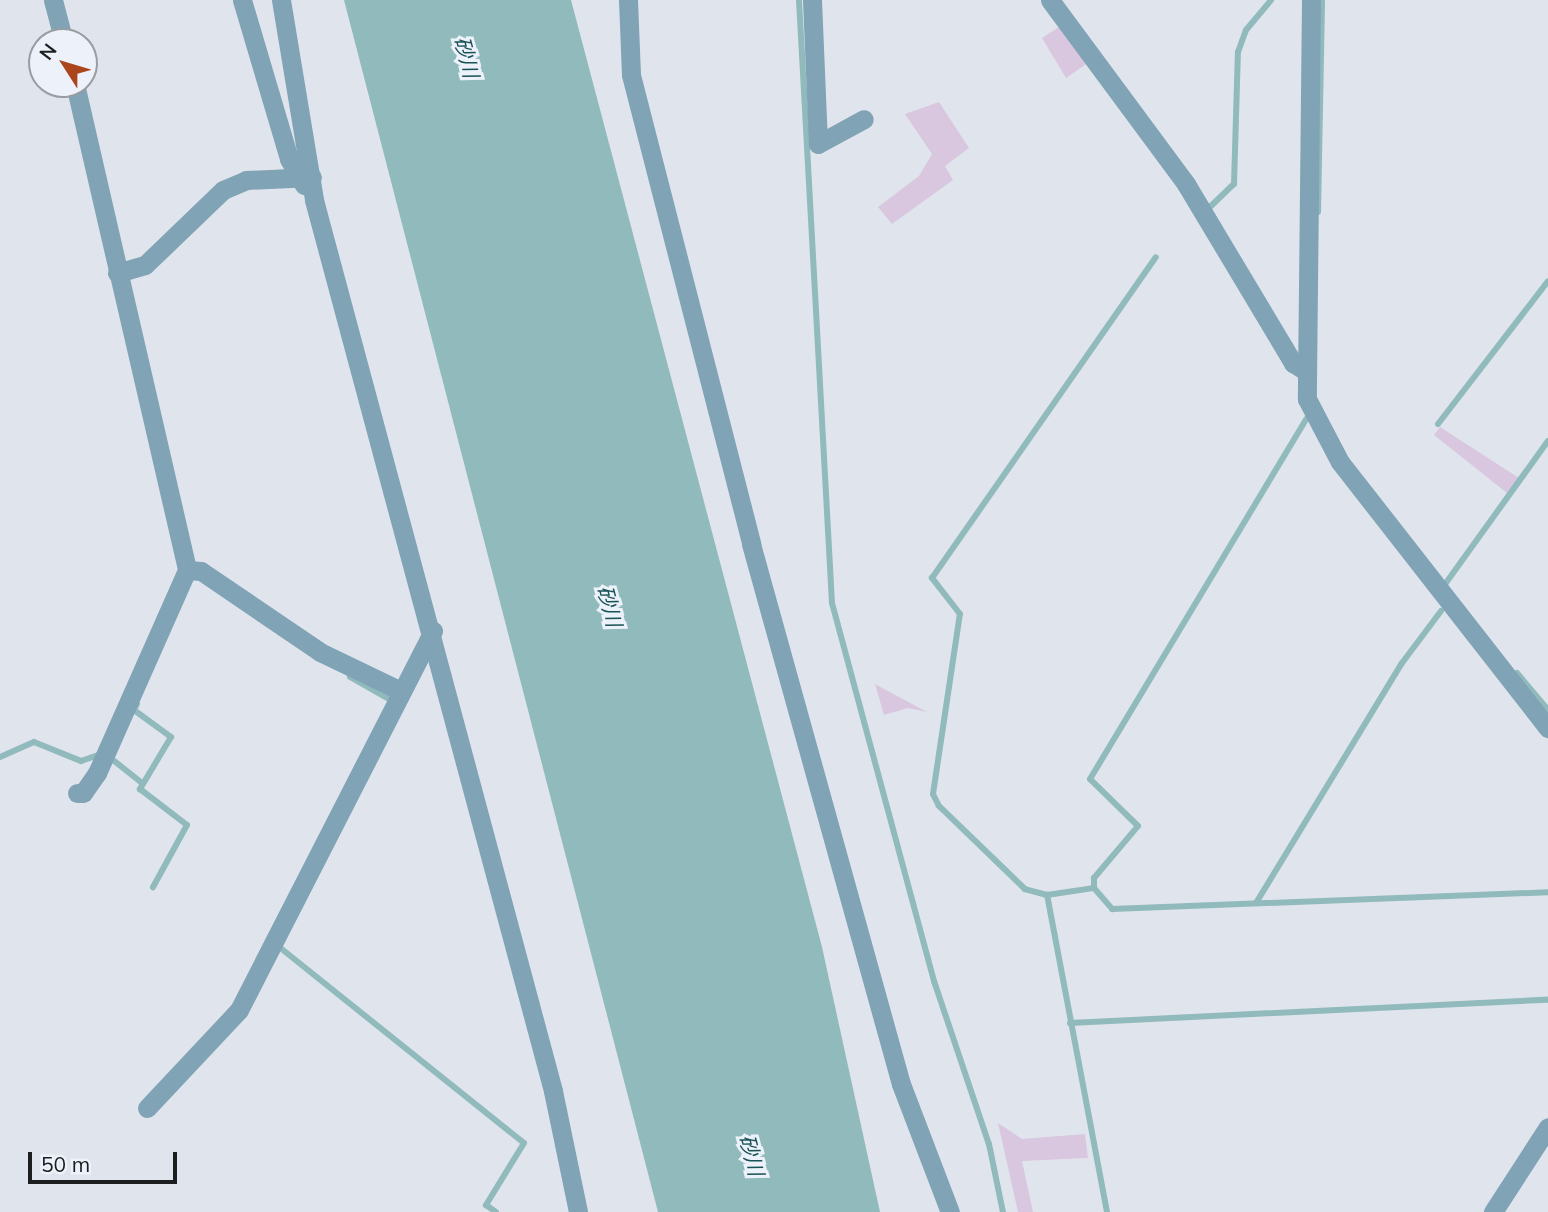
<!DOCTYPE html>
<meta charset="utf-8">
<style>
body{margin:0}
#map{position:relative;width:1548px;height:1212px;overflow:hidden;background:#e0e5ed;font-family:Mulish,"Noto Sans JP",sans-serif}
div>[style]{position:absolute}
.green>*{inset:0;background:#d8c7df}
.water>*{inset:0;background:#91babd}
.stream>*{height:6px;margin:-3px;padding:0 3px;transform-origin:3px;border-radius:3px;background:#91babd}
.minor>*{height:19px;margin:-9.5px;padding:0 9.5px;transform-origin:9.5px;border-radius:9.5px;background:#80a3b5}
span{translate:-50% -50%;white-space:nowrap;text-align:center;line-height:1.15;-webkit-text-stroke:6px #edf2fa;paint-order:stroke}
.water-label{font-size:21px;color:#185257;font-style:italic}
.north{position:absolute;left:28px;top:28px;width:70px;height:70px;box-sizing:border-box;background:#edf2fa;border:2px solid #999da2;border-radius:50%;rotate:307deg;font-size:19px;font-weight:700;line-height:28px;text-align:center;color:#1b1d1f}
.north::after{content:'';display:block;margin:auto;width:24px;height:32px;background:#ab451c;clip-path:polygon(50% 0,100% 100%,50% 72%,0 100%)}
.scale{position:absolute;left:28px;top:1152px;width:149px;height:32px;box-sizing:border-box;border:4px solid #1b1d1f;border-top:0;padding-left:9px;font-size:21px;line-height:24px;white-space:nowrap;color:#1b1d1f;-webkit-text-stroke:5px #edf2fa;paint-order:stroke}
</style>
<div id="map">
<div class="green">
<div style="clip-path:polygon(1059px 27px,1092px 60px,1066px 78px,1042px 38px)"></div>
<div style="clip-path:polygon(939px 102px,969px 148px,945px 166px,953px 180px,892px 224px,878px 207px,919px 176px,932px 154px,905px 114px)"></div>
<div style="clip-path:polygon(1440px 427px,1519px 478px,1507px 493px,1434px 435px)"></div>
<div style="clip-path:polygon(875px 684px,927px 712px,908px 708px,884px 715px)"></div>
<div style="clip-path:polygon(998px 1123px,1022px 1139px,1085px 1134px,1088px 1158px,1022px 1161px,1033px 1212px,1018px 1212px)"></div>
</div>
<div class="water">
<div style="clip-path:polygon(344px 0,571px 0,822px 947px,880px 1212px,658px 1212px)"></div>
</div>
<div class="stream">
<div style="left:799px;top:0;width:604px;rotate:86.87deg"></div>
<div style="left:832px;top:603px;width:392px;rotate:74.9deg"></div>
<div style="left:934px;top:981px;width:172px;rotate:71.4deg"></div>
<div style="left:989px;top:1144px;width:69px;rotate:78.4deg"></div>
<div style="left:1211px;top:206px;width:32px;rotate:-44deg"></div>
<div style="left:1234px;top:184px;width:132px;rotate:-88.3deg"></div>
<div style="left:1238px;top:52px;width:23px;rotate:-70deg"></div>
<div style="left:1246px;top:30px;width:39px;rotate:-50deg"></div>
<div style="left:1318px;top:212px;width:212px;rotate:-88.9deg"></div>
<div style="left:1438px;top:424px;width:180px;rotate:-52.4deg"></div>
<div style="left:1443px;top:587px;width:180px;rotate:-54.3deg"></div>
<div style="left:1517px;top:673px;width:48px;rotate:50deg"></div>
<div style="left:350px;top:677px;width:45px;rotate:29.4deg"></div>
<div style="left:137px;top:704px;width:7px;rotate:117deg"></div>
<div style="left:134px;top:710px;width:46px;rotate:36.1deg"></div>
<div style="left:171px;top:737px;width:61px;rotate:120.8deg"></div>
<div style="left:140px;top:789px;width:59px;rotate:37.5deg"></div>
<div style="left:187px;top:825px;width:71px;rotate:118.7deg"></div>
<div style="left:108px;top:756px;width:43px;rotate:38.5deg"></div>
<div style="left:0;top:757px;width:37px;rotate:-24deg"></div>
<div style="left:34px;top:742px;width:51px;rotate:22deg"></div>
<div style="left:81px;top:761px;width:18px;rotate:-19deg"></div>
<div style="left:1094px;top:888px;width:10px;rotate:-90deg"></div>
<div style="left:1094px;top:878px;width:68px;rotate:-49.8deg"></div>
<div style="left:1138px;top:826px;width:67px;rotate:-135.6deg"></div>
<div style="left:1090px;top:779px;width:420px;rotate:-59deg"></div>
<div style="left:1047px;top:895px;width:48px;rotate:-8.5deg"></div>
<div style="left:1094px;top:888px;width:28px;rotate:49deg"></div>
<div style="left:1112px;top:909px;width:436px;rotate:-2.2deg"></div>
<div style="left:1256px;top:903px;width:281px;rotate:-58.7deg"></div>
<div style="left:1402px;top:663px;width:65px;rotate:-53.1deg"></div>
<div style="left:278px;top:946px;width:315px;rotate:38.7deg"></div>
<div style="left:524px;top:1143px;width:73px;rotate:121.5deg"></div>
<div style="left:486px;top:1205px;width:12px;rotate:35deg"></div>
<div style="left:1070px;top:1023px;width:479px;rotate:-2.8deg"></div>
<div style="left:1107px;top:1212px;width:323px;rotate:-100.7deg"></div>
<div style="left:1047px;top:895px;width:23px;rotate:-165deg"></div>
<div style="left:1025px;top:889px;width:120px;rotate:-136deg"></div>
<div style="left:939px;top:806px;width:13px;rotate:-117deg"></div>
<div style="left:933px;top:794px;width:182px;rotate:-81.5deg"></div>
<div style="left:960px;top:614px;width:46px;rotate:-127.9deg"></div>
<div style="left:932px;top:578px;width:391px;rotate:-55.1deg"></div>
</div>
<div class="minor">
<div style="left:53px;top:0;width:43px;rotate:75.3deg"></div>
<div style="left:242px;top:0;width:166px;rotate:73.5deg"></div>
<div style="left:289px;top:159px;width:30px;rotate:60deg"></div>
<div style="left:281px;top:0;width:203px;rotate:80.6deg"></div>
<div style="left:314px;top:200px;width:922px;rotate:74.98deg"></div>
<div style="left:553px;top:1091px;width:124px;rotate:78.3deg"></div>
<div style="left:628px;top:0;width:75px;rotate:87.7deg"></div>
<div style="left:631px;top:75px;width:484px;rotate:75.6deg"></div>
<div style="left:751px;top:544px;width:560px;rotate:74.48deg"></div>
<div style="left:901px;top:1084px;width:137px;rotate:69.1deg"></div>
<div style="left:812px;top:0;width:144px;rotate:87.6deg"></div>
<div style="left:818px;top:144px;width:52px;rotate:-28.5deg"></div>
<div style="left:1050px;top:0;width:229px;rotate:53.5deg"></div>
<div style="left:1186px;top:184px;width:209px;rotate:59.1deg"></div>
<div style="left:1293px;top:363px;width:13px;rotate:32deg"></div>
<div style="left:1311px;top:0;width:399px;rotate:90.6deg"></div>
<div style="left:1307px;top:399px;width:71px;rotate:62.4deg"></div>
<div style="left:1340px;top:462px;width:338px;rotate:52deg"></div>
<div style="left:75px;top:84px;width:499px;rotate:77deg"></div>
<div style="left:187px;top:570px;width:222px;rotate:113.9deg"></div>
<div style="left:97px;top:773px;width:24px;rotate:125deg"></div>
<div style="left:83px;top:793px;width:6px;rotate:180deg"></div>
<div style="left:117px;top:273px;width:29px;rotate:-16deg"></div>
<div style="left:145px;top:265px;width:108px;rotate:-43.9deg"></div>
<div style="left:223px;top:190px;width:25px;rotate:-23deg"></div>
<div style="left:246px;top:180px;width:66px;rotate:-2.6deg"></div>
<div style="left:187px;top:570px;width:14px;rotate:4deg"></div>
<div style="left:201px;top:571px;width:144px;rotate:34.2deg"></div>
<div style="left:320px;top:652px;width:90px;rotate:25.7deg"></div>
<div style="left:147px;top:1108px;width:134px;rotate:-46.8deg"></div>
<div style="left:239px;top:1010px;width:426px;rotate:-62.9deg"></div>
<div style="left:1493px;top:1212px;width:101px;rotate:-57.1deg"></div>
</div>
<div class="water-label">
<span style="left:467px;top:57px;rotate:75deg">砂川</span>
<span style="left:610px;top:606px;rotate:75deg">砂川</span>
<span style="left:752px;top:1155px;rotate:75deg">砂川</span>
</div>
<div class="north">N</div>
<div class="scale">50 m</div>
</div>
